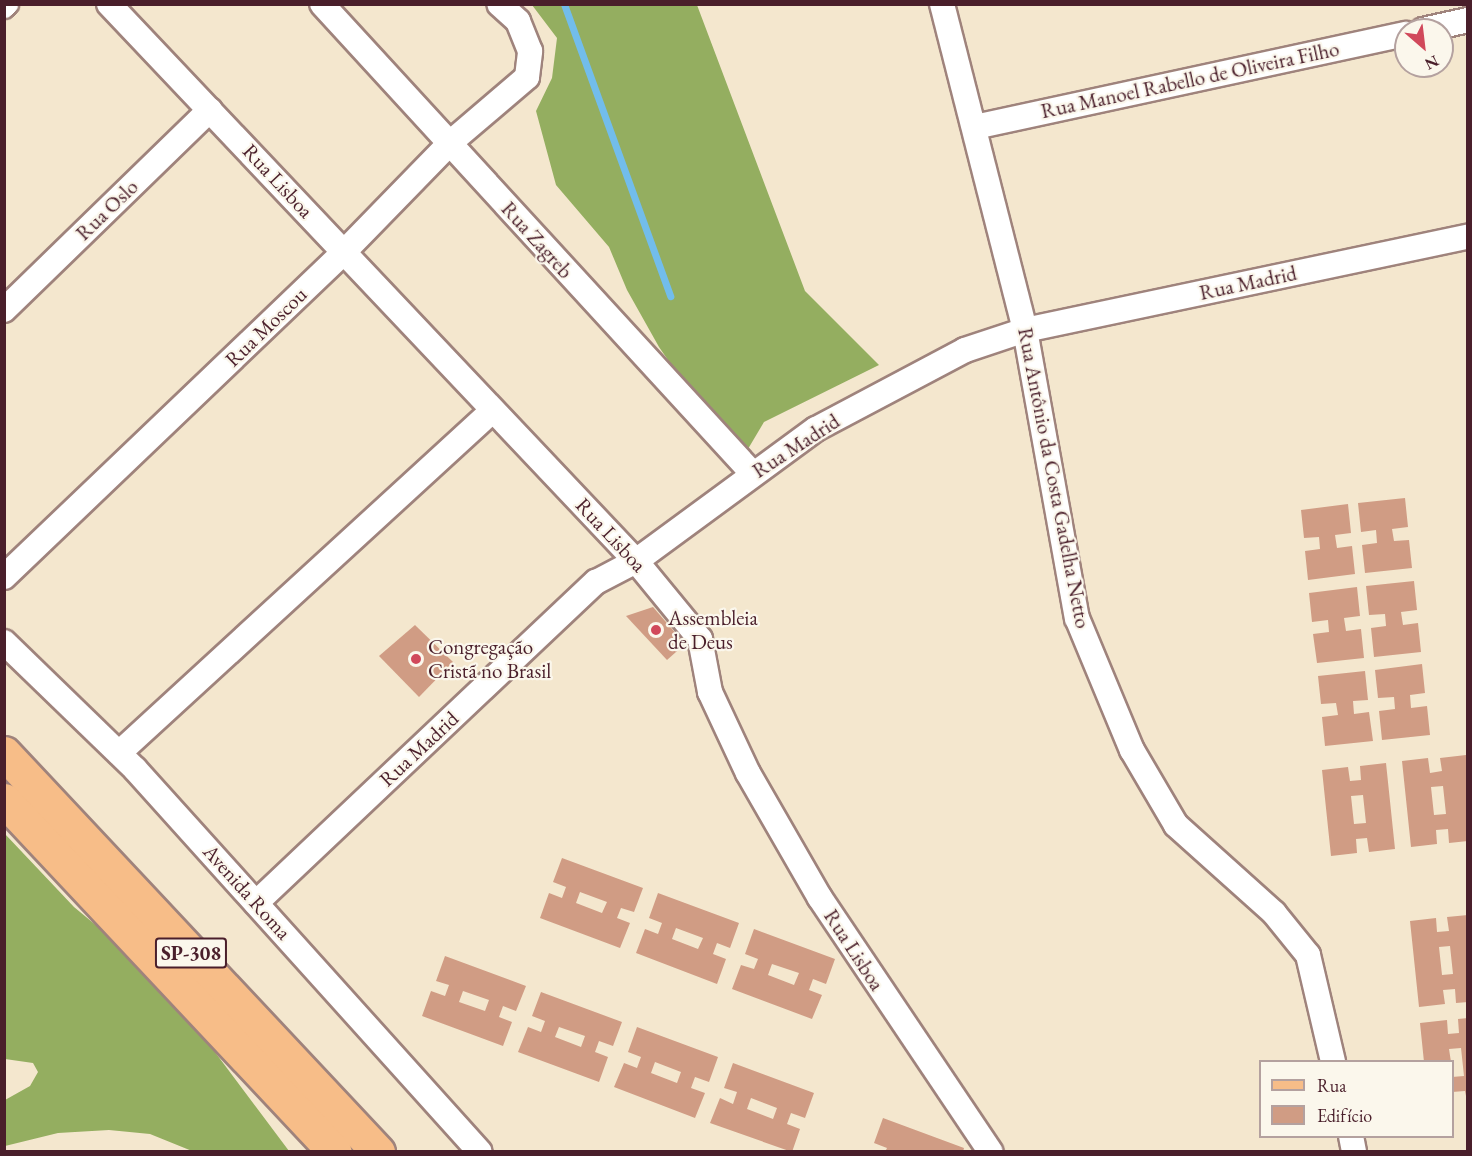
<!DOCTYPE html>
<meta charset="utf-8">
<style>
body{margin:0}
#map{position:relative;width:1472px;height:1156px;overflow:hidden;background:#f4e7ce;font-family:"EB Garamond",serif}
div>[style]{position:absolute}
.forest>*{inset:0;background:#94ae60}
.stream>*{height:7px;margin:-3.5px;padding:0 3.5px;transform-origin:3.5px;border-radius:3.5px;background:#72bdeb}
.building>*{inset:0;background:#d09c84}
.roads{filter:drop-shadow(2px 0 #9f837c) drop-shadow(-2px 0 #9f837c) drop-shadow(0 2px #9f837c) drop-shadow(0 -2px #9f837c)}
.street>*{height:24px;margin:-12px;padding:0 12px;transform-origin:12px;border-radius:12px;background:#fff}
.primary>*{height:33px;margin:-16.5px;padding:0 16.5px;transform-origin:16.5px;border-radius:16.5px;background:#f7bd88}
.dots>*{width:16px;height:16px;translate:-50% -50%;box-sizing:border-box;border:3px solid #fbf7ec;border-radius:50%}
span{translate:-50% -50%;white-space:nowrap;text-align:center;line-height:1.15;-webkit-text-stroke:4.5px #fbf7ec;paint-order:stroke}
.shield-label span{padding:2px 4px;background:#fbf7ec;border:2px solid;border-radius:4px;-webkit-text-stroke-width:0}
.shield-label{font-size:20px;color:#4a1f2b;font-weight:700}
.street-label{font-size:21px;color:#4a1f2b}
.poi-label{font-size:21px;color:#4a1f2b}
.left{translate:0 -50%;text-align:left}
.frame{position:absolute;inset:0;border:6px solid #4a1f2b;pointer-events:none}
.legend{position:absolute;left:1259px;top:1060px;width:195px;height:78px;box-sizing:border-box;background:#fbf7ec;border:2px solid #b4a19f;margin:0;padding:8px 10px;list-style:none;font-size:18px;color:#4a1f2b}
.legend li{display:flex;align-items:center;gap:12px;height:30px}
.legend b{width:30px;border:2px solid #b4a19f}
.north{position:absolute;left:1394px;top:18px;width:60px;height:60px;box-sizing:border-box;background:#fbf7ec;border:2px solid #b4a19f;border-radius:50%;rotate:152deg;font-size:16px;font-weight:700;line-height:24px;text-align:center;color:#4a1f2b}
.north::after{content:'';display:block;margin:auto;width:21px;height:27px;background:#d1495b;clip-path:polygon(50% 0,100% 100%,50% 72%,0 100%)}
</style>
<div id="map">
<div class="forest">
<div style="clip-path:polygon(532px 5px,697px 5px,805px 291px,879px 365px,764px 422px,745px 454px,710px 421px,659px 347px,627px 290px,609px 247px,556px 185px,536px 111px,552px 78px,557px 38px)"></div>
<div style="clip-path:polygon(5px 834px,74px 907px,121px 946px,182px 1008px,289px 1151px,192px 1151px,150px 1134px,109px 1130px,58px 1133px,5px 1146px,5px 1100px,30px 1086px,38px 1072px,33px 1063px,5px 1059px)"></div>
</div>
<div class="stream">
<div style="left:564px;top:4px;width:311px;rotate:70deg"></div>
</div>
<div class="building">
<div style="clip-path:polygon(1405px 498px,1408px 527px,1392px 529px,1394px 541px,1409px 540px,1412px 568px,1365px 573px,1362px 545px,1377px 543px,1376px 530px,1361px 532px,1358px 503px)"></div>
<div style="clip-path:polygon(1348px 504px,1351px 533px,1335px 535px,1337px 548px,1352px 546px,1355px 574px,1308px 580px,1305px 551px,1320px 549px,1319px 537px,1304px 538px,1301px 510px)"></div>
<div style="clip-path:polygon(1414px 581px,1417px 610px,1401px 612px,1403px 625px,1418px 623px,1421px 652px,1374px 657px,1371px 628px,1386px 626px,1385px 614px,1369px 615px,1366px 586px)"></div>
<div style="clip-path:polygon(1357px 587px,1360px 616px,1344px 618px,1346px 631px,1361px 629px,1364px 658px,1317px 663px,1313px 634px,1329px 632px,1328px 620px,1312px 622px,1309px 593px)"></div>
<div style="clip-path:polygon(653px 607px,685px 644px,667px 660px,626px 616px)"></div>
<div style="clip-path:polygon(415px 625px,453px 662px,419px 697px,379px 656px)"></div>
<div style="clip-path:polygon(1422px 664px,1425px 693px,1410px 695px,1411px 708px,1427px 706px,1430px 735px,1382px 740px,1379px 711px,1395px 709px,1394px 697px,1378px 698px,1375px 670px)"></div>
<div style="clip-path:polygon(1365px 671px,1368px 700px,1353px 701px,1354px 714px,1369px 712px,1373px 741px,1325px 746px,1322px 717px,1338px 715px,1336px 703px,1321px 704px,1318px 676px)"></div>
<div style="clip-path:polygon(evenodd,1466px 755px,1468px 841px,1449px 843px,1448px 829px,1436px 830px,1437px 844px,1411px 847px,1402px 761px,1428px 758px,1430px 773px,1442px 771px,1440px 758px,1466px 755px,1443px 786px,1446px 814px,1434px 815px,1431px 787px,1443px 786px)"></div>
<div style="clip-path:polygon(evenodd,1386px 763px,1395px 849px,1369px 852px,1367px 838px,1356px 839px,1357px 853px,1331px 856px,1322px 770px,1348px 767px,1350px 781px,1361px 780px,1360px 766px,1386px 763px,1363px 795px,1366px 823px,1354px 824px,1351px 796px,1363px 795px)"></div>
<div style="clip-path:polygon(evenodd,562px 858px,643px 888px,634px 912px,621px 908px,617px 918px,630px 923px,620px 948px,540px 918px,549px 893px,562px 898px,566px 887px,553px 882px,562px 858px,580px 892px,607px 902px,602px 913px,576px 903px,580px 892px)"></div>
<div style="clip-path:polygon(evenodd,658px 893px,739px 923px,730px 948px,717px 943px,713px 954px,726px 959px,717px 984px,636px 953px,645px 929px,658px 934px,662px 923px,649px 918px,658px 893px,676px 928px,703px 938px,698px 949px,672px 939px,676px 928px)"></div>
<div style="clip-path:polygon(evenodd,1468px 915px,1468px 1002px,1456px 1003px,1455px 989px,1443px 990px,1445px 1004px,1419px 1007px,1410px 921px,1436px 918px,1437px 932px,1449px 931px,1447px 917px,1468px 915px,1450px 946px,1453px 974px,1442px 975px,1439px 947px,1450px 946px)"></div>
<div style="clip-path:polygon(evenodd,754px 929px,835px 959px,826px 984px,813px 979px,809px 990px,822px 995px,812px 1019px,732px 989px,741px 965px,754px 969px,758px 959px,745px 954px,754px 929px,772px 964px,799px 973px,794px 985px,768px 975px,772px 964px)"></div>
<div style="clip-path:polygon(evenodd,445px 956px,526px 986px,516px 1011px,503px 1006px,499px 1017px,512px 1022px,503px 1046px,422px 1016px,431px 991px,445px 996px,449px 985px,436px 981px,445px 956px,463px 991px,489px 1000px,485px 1011px,459px 1002px,463px 991px)"></div>
<div style="clip-path:polygon(evenodd,541px 992px,622px 1022px,613px 1046px,599px 1041px,595px 1052px,608px 1057px,599px 1082px,518px 1052px,528px 1027px,541px 1032px,545px 1021px,532px 1016px,541px 992px,559px 1027px,585px 1036px,581px 1047px,555px 1037px,559px 1027px)"></div>
<div style="clip-path:polygon(1468px 1018px,1468px 1096px,1466px 1096px,1465px 1091px,1452px 1092px,1452px 1077px,1464px 1076px,1461px 1048px,1449px 1049px,1451px 1062px,1424px 1062px,1420px 1023px,1447px 1020px,1448px 1034px,1459px 1033px,1458px 1019px)"></div>
<div style="clip-path:polygon(evenodd,637px 1027px,718px 1057px,709px 1082px,695px 1077px,691px 1088px,705px 1093px,695px 1118px,614px 1087px,624px 1063px,637px 1068px,641px 1057px,628px 1052px,637px 1027px,655px 1062px,681px 1072px,677px 1083px,651px 1073px,655px 1062px)"></div>
<div style="clip-path:polygon(evenodd,733px 1063px,814px 1093px,805px 1118px,791px 1113px,787px 1124px,800px 1129px,792px 1152px,710px 1123px,720px 1098px,733px 1104px,737px 1092px,724px 1088px,733px 1063px,751px 1098px,777px 1108px,773px 1119px,747px 1109px,751px 1098px)"></div>
<div style="clip-path:polygon(883px 1118px,964px 1148px,963px 1152px,885px 1152px,887px 1148px,874px 1143px)"></div>
</div>
<div class="roads">
<div class="street">
<div style="left:109px;top:4px;width:767px;rotate:46.59deg"></div>
<div style="left:636px;top:561px;width:101px;rotate:50.6deg"></div>
<div style="left:700px;top:639px;width:54px;rotate:79.3deg"></div>
<div style="left:710px;top:692px;width:89px;rotate:64.9deg"></div>
<div style="left:748px;top:773px;width:144px;rotate:60.1deg"></div>
<div style="left:820px;top:898px;width:306px;rotate:56.1deg"></div>
<div style="left:322px;top:4px;width:638px;rotate:47.48deg"></div>
<div style="left:942px;top:4px;width:336px;rotate:75.7deg"></div>
<div style="left:1025px;top:330px;width:293px;rotate:79.8deg"></div>
<div style="left:1077px;top:618px;width:143px;rotate:67.4deg"></div>
<div style="left:1132px;top:750px;width:87px;rotate:59.6deg"></div>
<div style="left:1176px;top:825px;width:132px;rotate:41.9deg"></div>
<div style="left:1274px;top:913px;width:54px;rotate:51deg"></div>
<div style="left:1308px;top:955px;width:110px;rotate:76.8deg"></div>
<div style="left:4px;top:6px;width:3px;rotate:-45deg"></div>
<div style="left:1423px;top:30px;width:46px;rotate:-12.5deg"></div>
<div style="left:975px;top:127px;width:441px;rotate:-12.2deg"></div>
<div style="left:4px;top:310px;width:287px;rotate:-44.2deg"></div>
<div style="left:4px;top:577px;width:470px;rotate:-43.7deg"></div>
<div style="left:344px;top:252px;width:153px;rotate:-45.8deg"></div>
<div style="left:451px;top:142px;width:100px;rotate:-40.5deg"></div>
<div style="left:527px;top:77px;width:26px;rotate:-83deg"></div>
<div style="left:530px;top:51px;width:32px;rotate:-112deg"></div>
<div style="left:518px;top:21px;width:25px;rotate:-138deg"></div>
<div style="left:4px;top:642px;width:182px;rotate:44.1deg"></div>
<div style="left:135px;top:769px;width:515px;rotate:47.99deg"></div>
<div style="left:119px;top:753px;width:507px;rotate:-42.52deg"></div>
<div style="left:256px;top:903px;width:468px;rotate:-43.4deg"></div>
<div style="left:596px;top:582px;width:45px;rotate:-27.7deg"></div>
<div style="left:636px;top:561px;width:223px;rotate:-36.3deg"></div>
<div style="left:816px;top:429px;width:169px;rotate:-27.9deg"></div>
<div style="left:965px;top:350px;width:63px;rotate:-18.4deg"></div>
<div style="left:1025px;top:330px;width:453px;rotate:-11.9deg"></div>
<div style="left:1351px;top:1136px;width:16px;rotate:79deg"></div>
</div>
<div class="primary">
<div style="left:4px;top:753px;width:547px;rotate:46.85deg"></div>
<div style="left:4px;top:800px;width:483px;rotate:46.8deg"></div>
</div>
</div>
<div class="dots">
<div style="left:656px;top:630px;background:#d1495b"></div>
<div style="left:416px;top:659px;background:#d1495b"></div>
</div>
<div class="shield-label">
<span style="left:191px;top:953px">SP-308</span>
</div>
<div class="street-label">
<span style="left:1190px;top:80px;rotate:-12deg">Rua Manoel Rabello de Oliveira Filho</span>
<span style="left:278px;top:181px;rotate:47deg">Rua Lisboa</span>
<span style="left:107px;top:210px;rotate:-44deg">Rua Oslo</span>
<span style="left:537px;top:240px;rotate:48deg">Rua Zagreb</span>
<span style="left:1248px;top:283px;rotate:-12deg">Rua Madrid</span>
<span style="left:266px;top:327px;rotate:-44deg">Rua Moscou</span>
<span style="left:796px;top:446px;rotate:-33deg">Rua Madrid</span>
<span style="left:1054px;top:478px;rotate:79deg">Rua Antônio da Costa Gadelha Netto</span>
<span style="left:611px;top:535px;rotate:47deg">Rua Lisboa</span>
<span style="left:419px;top:749px;rotate:-43deg">Rua Madrid</span>
<span style="left:247px;top:892px;rotate:48deg">Avenida Roma</span>
<span style="left:854px;top:950px;rotate:57deg">Rua Lisboa</span>
</div>
<div class="poi-label">
<span class="left" style="left:668px;top:630px">Assembleia<br>de Deus</span>
<span class="left" style="left:428px;top:659px">Congregação<br>Cristã no Brasil</span>
</div>
<div class="frame"></div>
<ul class="legend">
<li><b style="height:8px;background:#f7bd88"></b>Rua</li>
<li><b style="height:16px;background:#d09c84"></b>Edifício</li>
</ul>
<div class="north">N</div>
</div>
